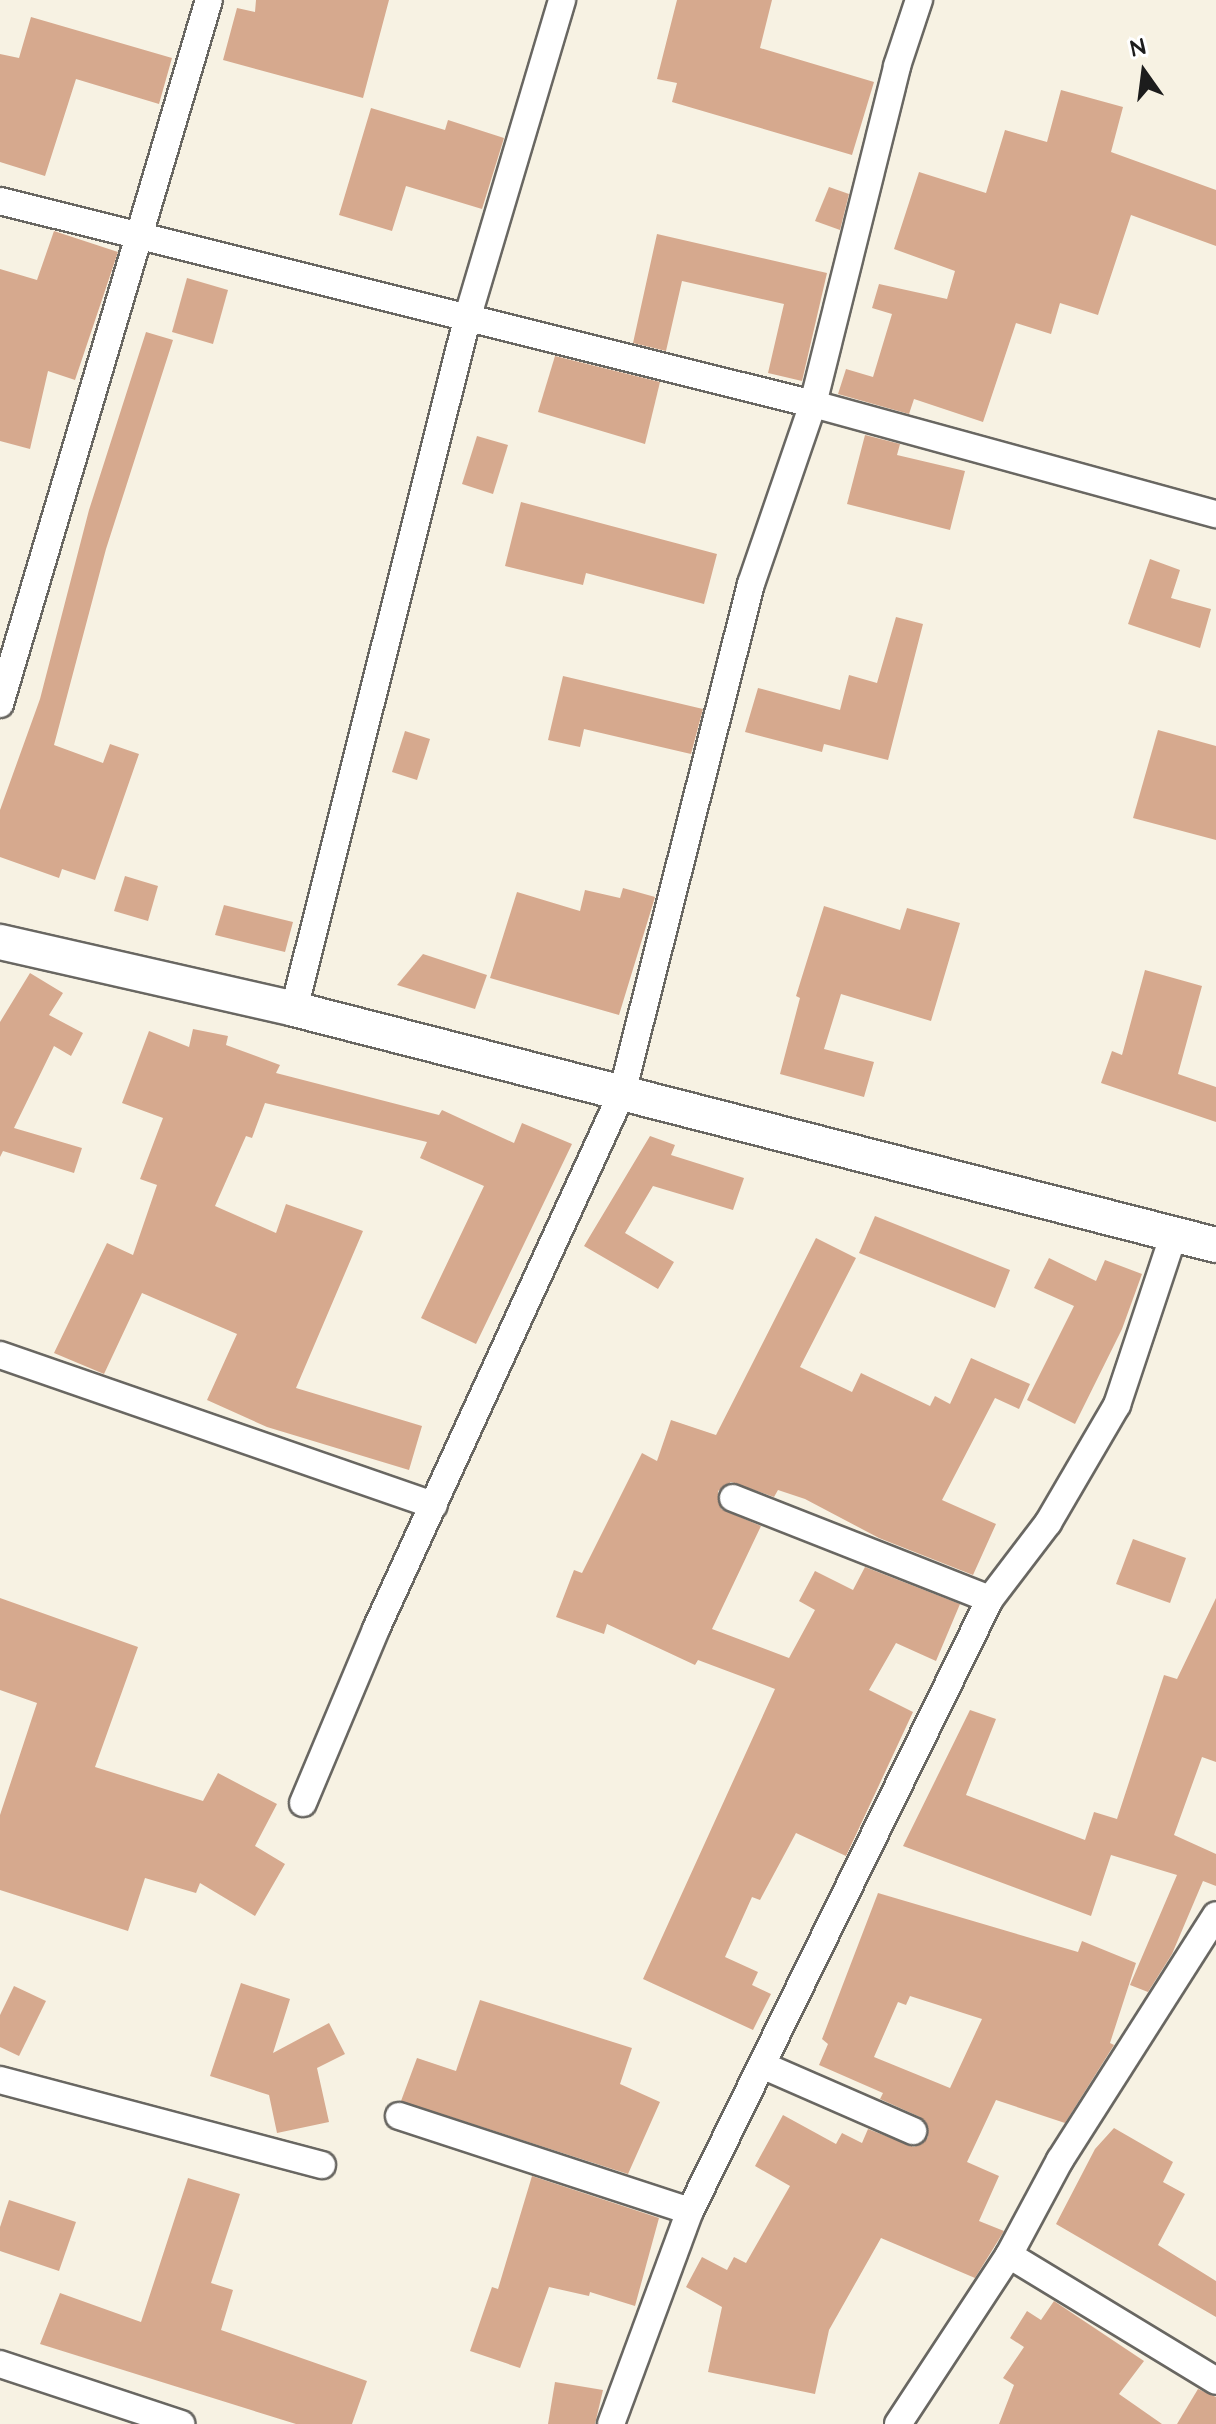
<!DOCTYPE html>
<style>
body{margin:0}
#map{position:relative;width:1216px;height:2424px;overflow:hidden;background:#f7f2e3;font-family:"Architects Daughter",sans-serif}
div>[style]{position:absolute}
.building>*{inset:0;background:#d6a98e}
.roads{filter:drop-shadow(2px 0 #696762) drop-shadow(-2px 0 #696762) drop-shadow(0 2px #696762) drop-shadow(0 -2px #696762)}
.minor>*{height:26px;margin:-13px;padding:0 13px;transform-origin:13px;border-radius:13px;background:#fff}
.tertiary>*{height:34px;margin:-17px;padding:0 17px;transform-origin:17px;border-radius:17px;background:#fff}
span{translate:-50% -50%;white-space:nowrap;text-align:center;line-height:1.15;-webkit-text-stroke:8px #fff;paint-order:stroke}
.north{position:absolute;left:1104px;top:32px;width:80px;height:80px;-webkit-text-stroke:6px #fff;paint-order:stroke;rotate:346deg;font-size:22px;font-weight:700;line-height:32px;text-align:center;color:#1c1c1c}
.north::after{content:'';display:block;margin:auto;width:28px;height:36px;background:#1c1c1c;clip-path:polygon(50% 0,100% 100%,50% 72%,0 100%)}
</style>
<div id="map">
<div class="building">
<div style="clip-path:polygon(256px 0,389px 0,363px 98px,223px 60px,237px 8px,255px 12px)"></div>
<div style="clip-path:polygon(677px 0,772px 0,760px 48px,874px 82px,852px 155px,672px 102px,677px 83px,657px 79px)"></div>
<div style="clip-path:polygon(31px 17px,172px 58px,159px 104px,76px 79px,45px 176px,0 162px,0 54px,19px 58px)"></div>
<div style="clip-path:polygon(1061px 90px,1123px 107px,1111px 152px,1216px 190px,1216px 246px,1131px 215px,1098px 315px,1060px 303px,1051px 334px,1016px 323px,983px 422px,914px 399px,909px 414px,838px 394px,846px 369px,873px 377px,892px 314px,872px 308px,879px 284px,947px 299px,955px 271px,894px 249px,919px 172px,986px 193px,1005px 130px,1047px 142px)"></div>
<div style="clip-path:polygon(371px 108px,445px 130px,448px 120px,504px 138px,482px 209px,406px 186px,392px 231px,339px 215px)"></div>
<div style="clip-path:polygon(829px 187px,849px 194px,840px 230px,815px 221px)"></div>
<div style="clip-path:polygon(54px 231px,118px 252px,75px 380px,48px 371px,30px 449px,0 441px,0 269px,37px 280px)"></div>
<div style="clip-path:polygon(657px 234px,827px 273px,802px 381px,768px 373px,784px 304px,682px 281px,666px 351px,633px 343px)"></div>
<div style="clip-path:polygon(187px 278px,228px 290px,213px 344px,172px 332px)"></div>
<div style="clip-path:polygon(146px 332px,173px 340px,106px 549px,54px 745px,103px 763px,110px 744px,139px 754px,95px 880px,62px 869px,59px 878px,0 857px,0 810px,40px 699px,89px 510px)"></div>
<div style="clip-path:polygon(555px 356px,660px 382px,645px 444px,538px 412px)"></div>
<div style="clip-path:polygon(865px 435px,900px 444px,897px 455px,965px 471px,950px 530px,847px 504px)"></div>
<div style="clip-path:polygon(477px 436px,508px 445px,493px 494px,462px 484px)"></div>
<div style="clip-path:polygon(521px 502px,717px 554px,704px 604px,586px 573px,583px 585px,505px 566px)"></div>
<div style="clip-path:polygon(1150px 559px,1180px 570px,1171px 598px,1211px 609px,1200px 648px,1128px 624px)"></div>
<div style="clip-path:polygon(896px 617px,923px 624px,888px 760px,824px 744px,822px 752px,745px 732px,758px 688px,840px 710px,849px 675px,877px 683px)"></div>
<div style="clip-path:polygon(563px 676px,703px 709px,691px 754px,584px 729px,580px 747px,548px 740px)"></div>
<div style="clip-path:polygon(1158px 730px,1216px 746px,1216px 840px,1133px 818px)"></div>
<div style="clip-path:polygon(405px 731px,430px 739px,417px 780px,392px 772px)"></div>
<div style="clip-path:polygon(125px 876px,158px 886px,148px 921px,114px 911px)"></div>
<div style="clip-path:polygon(623px 888px,655px 897px,619px 1015px,490px 978px,517px 892px,580px 911px,585px 890px,620px 898px)"></div>
<div style="clip-path:polygon(224px 905px,293px 922px,285px 952px,215px 935px)"></div>
<div style="clip-path:polygon(824px 906px,900px 930px,907px 908px,960px 923px,931px 1021px,841px 994px,824px 1049px,874px 1062px,864px 1097px,780px 1074px,800px 998px,796px 996px)"></div>
<div style="clip-path:polygon(423px 954px,487px 975px,475px 1009px,397px 985px)"></div>
<div style="clip-path:polygon(1145px 970px,1202px 986px,1178px 1074px,1216px 1087px,1216px 1122px,1101px 1083px,1112px 1051px,1122px 1055px)"></div>
<div style="clip-path:polygon(30px 973px,63px 993px,49px 1015px,83px 1033px,71px 1056px,54px 1046px,14px 1128px,82px 1148px,74px 1173px,3px 1151px,0 1157px,0 1022px)"></div>
<div style="clip-path:polygon(193px 1029px,228px 1036px,226px 1045px,280px 1065px,276px 1073px,439px 1115px,442px 1110px,514px 1143px,522px 1123px,572px 1144px,476px 1344px,421px 1318px,484px 1186px,420px 1158px,427px 1142px,265px 1103px,252px 1138px,246px 1136px,215px 1206px,276px 1233px,286px 1204px,363px 1231px,296px 1388px,422px 1426px,409px 1470px,267px 1427px,207px 1400px,237px 1334px,142px 1293px,104px 1374px,54px 1353px,107px 1243px,133px 1255px,157px 1185px,140px 1179px,163px 1118px,122px 1103px,149px 1031px,189px 1047px)"></div>
<div style="clip-path:polygon(650px 1136px,675px 1145px,671px 1155px,744px 1178px,733px 1210px,653px 1186px,625px 1233px,674px 1262px,658px 1289px,584px 1246px)"></div>
<div style="clip-path:polygon(875px 1216px,1010px 1270px,995px 1308px,859px 1253px)"></div>
<div style="clip-path:polygon(816px 1238px,856px 1258px,800px 1367px,852px 1392px,861px 1373px,930px 1406px,935px 1396px,950px 1404px,971px 1358px,1030px 1384px,1019px 1409px,995px 1398px,942px 1500px,996px 1524px,973px 1575px,879px 1538px,805px 1499px,778px 1490px,774px 1497px,731px 1482px,718px 1491px,721px 1509px,761px 1526px,712px 1629px,789px 1658px,815px 1610px,799px 1601px,815px 1571px,853px 1590px,865px 1567px,960px 1604px,936px 1661px,896px 1643px,869px 1690px,913px 1712px,846px 1856px,796px 1833px,760px 1900px,752px 1897px,725px 1957px,758px 1972px,752px 1985px,771px 1994px,753px 2030px,643px 1979px,775px 1689px,698px 1660px,695px 1665px,607px 1624px,604px 1634px,556px 1617px,574px 1570px,582px 1573px,642px 1453px,657px 1461px,671px 1420px,716px 1435px)"></div>
<div style="clip-path:polygon(1049px 1258px,1096px 1281px,1105px 1260px,1142px 1274px,1122px 1329px,1075px 1424px,1027px 1400px,1074px 1306px,1034px 1288px)"></div>
<div style="clip-path:polygon(1133px 1539px,1186px 1558px,1170px 1603px,1116px 1584px)"></div>
<div style="clip-path:polygon(0 1598px,138px 1647px,95px 1767px,203px 1801px,218px 1773px,277px 1804px,255px 1846px,285px 1864px,255px 1916px,200px 1883px,196px 1893px,145px 1878px,128px 1931px,0 1890px,0 1815px,37px 1703px,0 1690px)"></div>
<div style="clip-path:polygon(1216px 1598px,1216px 1762px,1202px 1757px,1174px 1835px,1216px 1854px,1216px 1886px,1203px 1881px,1172px 1954px,1148px 1992px,1130px 1985px,1177px 1875px,1111px 1855px,1091px 1916px,903px 1846px,970px 1710px,996px 1719px,966px 1795px,1085px 1840px,1094px 1812px,1117px 1819px,1164px 1675px,1177px 1679px)"></div>
<div style="clip-path:polygon(evenodd,878px 1893px,1078px 1952px,1082px 1941px,1136px 1963px,1110px 2043px,1114px 2045px,1065px 2123px,996px 2100px,967px 2162px,999px 2176px,979px 2221px,1004px 2231px,975px 2278px,881px 2238px,829px 2330px,815px 2394px,708px 2372px,722px 2307px,686px 2287px,702px 2257px,727px 2270px,734px 2257px,746px 2263px,790px 2186px,755px 2166px,783px 2115px,836px 2144px,842px 2133px,862px 2143px,868px 2129px,914px 2147px,928px 2137px,920px 2117px,880px 2099px,883px 2093px,819px 2065px,828px 2044px,822px 2039px,878px 1893px,910px 1996px,982px 2019px,950px 2088px,874px 2057px,898px 2002px,906px 2005px,910px 1996px)"></div>
<div style="clip-path:polygon(241px 1983px,290px 1999px,273px 2053px,329px 2023px,345px 2054px,317px 2068px,329px 2122px,277px 2133px,269px 2095px,210px 2076px)"></div>
<div style="clip-path:polygon(14px 1986px,46px 2001px,19px 2056px,0 2047px,0 2015px)"></div>
<div style="clip-path:polygon(480px 2000px,632px 2048px,620px 2084px,660px 2102px,628px 2174px,401px 2101px,417px 2058px,456px 2071px)"></div>
<div style="clip-path:polygon(1114px 2128px,1173px 2162px,1163px 2182px,1185px 2194px,1158px 2245px,1216px 2281px,1216px 2317px,1056px 2224px,1095px 2149px)"></div>
<div style="clip-path:polygon(532px 2176px,659px 2218px,635px 2306px,590px 2292px,589px 2296px,549px 2287px,520px 2368px,470px 2351px,492px 2287px,498px 2289px)"></div>
<div style="clip-path:polygon(188px 2178px,240px 2194px,211px 2283px,233px 2290px,221px 2330px,367px 2381px,352px 2424px,296px 2424px,40px 2344px,60px 2293px,141px 2322px)"></div>
<div style="clip-path:polygon(9px 2200px,76px 2222px,59px 2271px,0 2251px,0 2227px)"></div>
<div style="clip-path:polygon(1054px 2301px,1144px 2361px,1119px 2394px,1162px 2424px,999px 2424px,1014px 2385px,1003px 2378px,1024px 2347px,1010px 2338px,1027px 2311px,1041px 2320px)"></div>
<div style="clip-path:polygon(555px 2382px,603px 2390px,595px 2424px,548px 2424px)"></div>
<div style="clip-path:polygon(1198px 2389px,1216px 2397px,1216px 2424px,1177px 2424px)"></div>
</div>
<div class="roads">
<div class="minor">
<div style="left:0;top:201px;width:838px;rotate:14.02deg"></div>
<div style="left:813px;top:404px;width:418px;rotate:15.3deg"></div>
<div style="left:0;top:704px;width:734px;rotate:-73.47deg"></div>
<div style="left:294px;top:1009px;width:711px;rotate:-75.92deg"></div>
<div style="left:467px;top:319px;width:333px;rotate:-73.4deg"></div>
<div style="left:0;top:1355px;width:459px;rotate:19.1deg"></div>
<div style="left:733px;top:1498px;width:276px;rotate:21.5deg"></div>
<div style="left:303px;top:1803px;width:189px;rotate:-67.2deg"></div>
<div style="left:376px;top:1629px;width:590px;rotate:-65.35deg"></div>
<div style="left:622px;top:1093px;width:525px;rotate:-75.78deg"></div>
<div style="left:751px;top:584px;width:190px;rotate:-71deg"></div>
<div style="left:813px;top:404px;width:348px;rotate:-76deg"></div>
<div style="left:897px;top:66px;width:70px;rotate:-71.6deg"></div>
<div style="left:762px;top:2065px;width:165px;rotate:23.6deg"></div>
<div style="left:0;top:2080px;width:333px;rotate:14.8deg"></div>
<div style="left:399px;top:2116px;width:306px;rotate:18.1deg"></div>
<div style="left:1009px;top:2255px;width:242px;rotate:31.3deg"></div>
<div style="left:0;top:2364px;width:191px;rotate:18.3deg"></div>
<div style="left:611px;top:2424px;width:227px;rotate:-69.7deg"></div>
<div style="left:690px;top:2211px;width:682px;rotate:-63.89deg"></div>
<div style="left:990px;top:1599px;width:96px;rotate:-52.7deg"></div>
<div style="left:1048px;top:1523px;width:137px;rotate:-59.7deg"></div>
<div style="left:1117px;top:1405px;width:180px;rotate:-71.6deg"></div>
<div style="left:898px;top:2424px;width:202px;rotate:-56.7deg"></div>
<div style="left:1009px;top:2255px;width:108px;rotate:-61.8deg"></div>
<div style="left:1060px;top:2160px;width:290px;rotate:-57.5deg"></div>
</div>
<div class="tertiary">
<div style="left:0;top:942px;width:302px;rotate:12.8deg"></div>
<div style="left:294px;top:1009px;width:952px;rotate:14.36deg"></div>
</div>
</div>
<div class="north">N</div>
</div>
